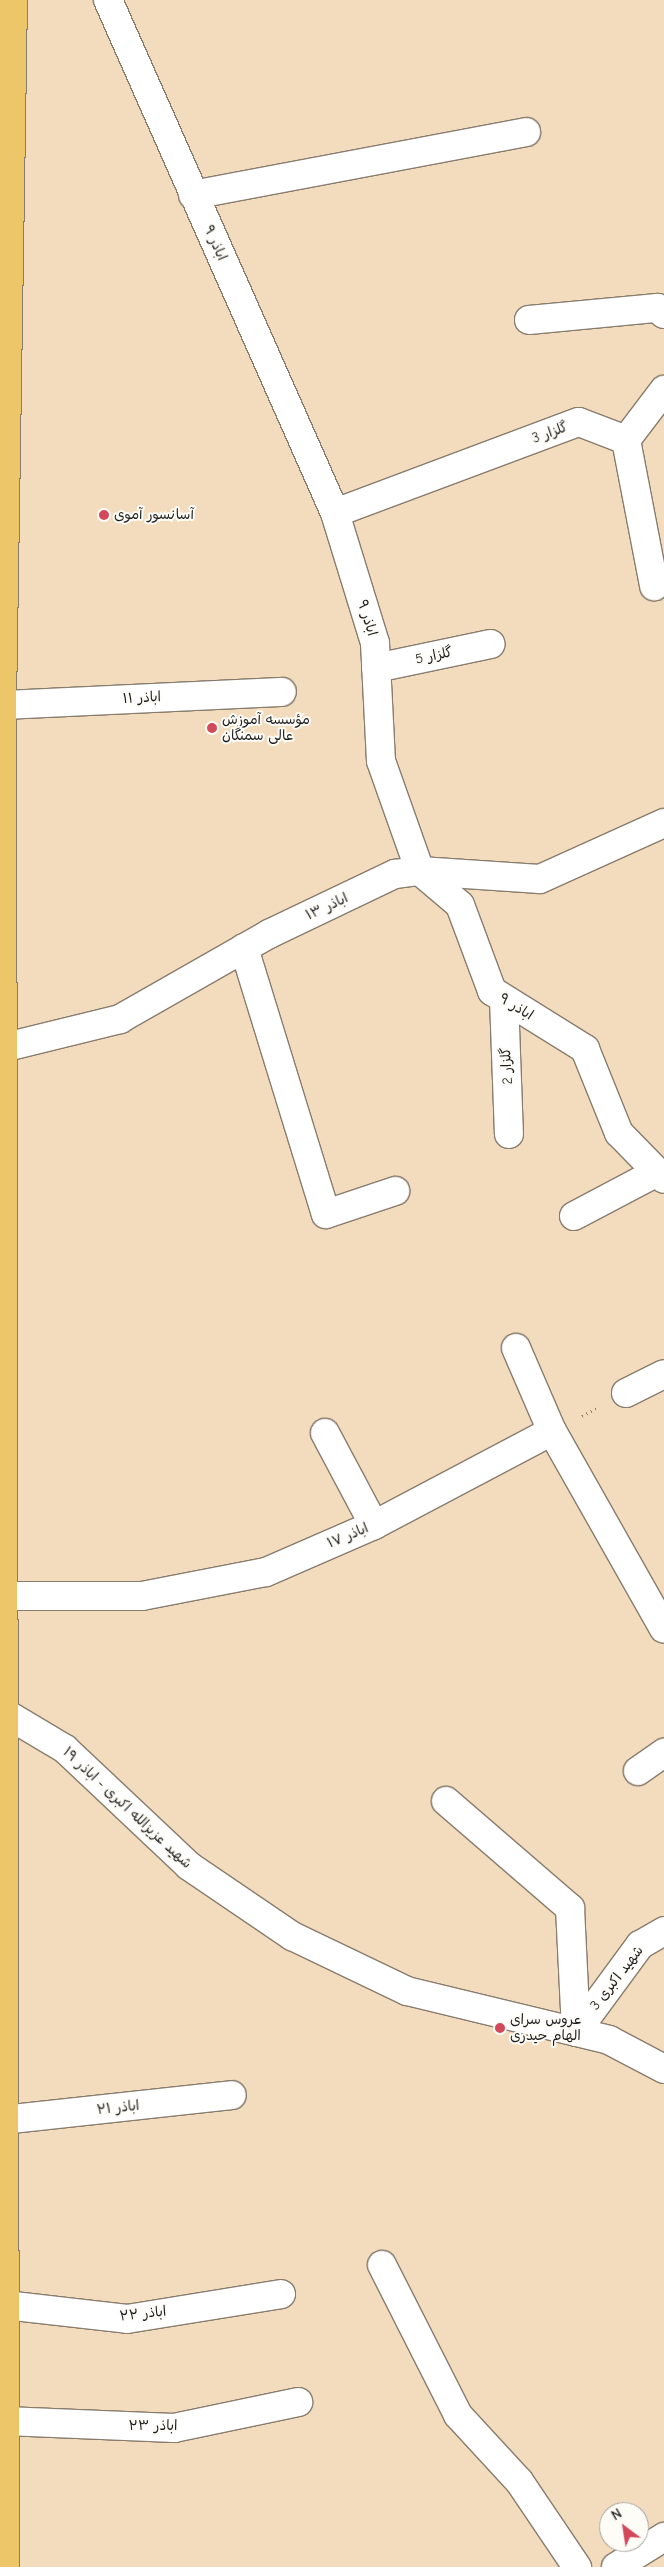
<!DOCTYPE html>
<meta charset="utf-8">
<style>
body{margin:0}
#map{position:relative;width:664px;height:2567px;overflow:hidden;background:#f3dcbe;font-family:"Comic Neue","Playpen Sans Arabic",sans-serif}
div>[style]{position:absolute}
.path>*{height:3px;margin-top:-1.5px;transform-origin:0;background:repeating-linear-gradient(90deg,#887c6d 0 1px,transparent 0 5px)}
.roads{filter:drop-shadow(1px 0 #887c6d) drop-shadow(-1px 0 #887c6d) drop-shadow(0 1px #887c6d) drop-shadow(0 -1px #887c6d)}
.minor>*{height:28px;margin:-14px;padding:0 14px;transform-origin:14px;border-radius:14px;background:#fff}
.primary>*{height:28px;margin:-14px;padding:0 14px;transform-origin:14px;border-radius:14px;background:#ecc669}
.dots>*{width:14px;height:14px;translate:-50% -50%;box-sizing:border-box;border:2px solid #fdfcf7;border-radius:50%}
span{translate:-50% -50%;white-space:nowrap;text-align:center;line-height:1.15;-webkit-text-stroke:4px #fdfcf7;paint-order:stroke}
.street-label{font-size:14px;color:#1c1c1c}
.poi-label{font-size:14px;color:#1c1c1c}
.left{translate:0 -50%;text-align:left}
.north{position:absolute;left:599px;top:2502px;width:50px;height:50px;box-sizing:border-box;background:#fdfcf7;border:1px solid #a3a29f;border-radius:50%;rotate:329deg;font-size:14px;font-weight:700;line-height:20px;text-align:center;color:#1c1c1c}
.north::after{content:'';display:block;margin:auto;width:18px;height:22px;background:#d1495b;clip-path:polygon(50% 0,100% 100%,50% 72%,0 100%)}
</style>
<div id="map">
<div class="path">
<div style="left:582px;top:1416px;width:18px;rotate:-29deg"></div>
</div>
<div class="roads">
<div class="minor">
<div style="left:108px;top:0;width:561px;rotate:66.13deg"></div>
<div style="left:335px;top:513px;width:136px;rotate:72.9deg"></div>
<div style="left:375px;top:643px;width:118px;rotate:87.1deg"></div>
<div style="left:381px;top:761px;width:117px;rotate:70.5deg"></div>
<div style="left:420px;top:871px;width:52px;rotate:40.4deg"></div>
<div style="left:460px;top:905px;width:92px;rotate:69.6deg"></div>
<div style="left:492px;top:991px;width:110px;rotate:31.9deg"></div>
<div style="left:585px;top:1049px;width:91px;rotate:68deg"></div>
<div style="left:619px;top:1133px;width:64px;rotate:45.6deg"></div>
<div style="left:193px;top:195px;width:339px;rotate:-10.7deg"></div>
<div style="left:529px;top:320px;width:129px;rotate:-5.4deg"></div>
<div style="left:657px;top:308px;width:9px;rotate:41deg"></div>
<div style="left:626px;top:440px;width:63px;rotate:-52.8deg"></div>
<div style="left:335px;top:513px;width:260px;rotate:-20.5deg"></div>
<div style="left:579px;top:422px;width:50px;rotate:21deg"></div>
<div style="left:626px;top:440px;width:149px;rotate:79.1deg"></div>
<div style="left:376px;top:668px;width:117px;rotate:-11.8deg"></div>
<div style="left:2px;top:705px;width:280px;rotate:-2.7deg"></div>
<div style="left:244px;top:948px;width:278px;rotate:72.9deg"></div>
<div style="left:326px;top:1214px;width:73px;rotate:-18.4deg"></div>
<div style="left:504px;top:999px;width:135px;rotate:87.9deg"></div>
<div style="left:2px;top:1048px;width:122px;rotate:-13.8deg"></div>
<div style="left:120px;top:1019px;width:172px;rotate:-29.7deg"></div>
<div style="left:269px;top:934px;width:140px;rotate:-25.5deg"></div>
<div style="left:395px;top:874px;width:25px;rotate:-7deg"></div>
<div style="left:420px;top:871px;width:120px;rotate:3.8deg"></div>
<div style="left:540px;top:879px;width:136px;rotate:-24.3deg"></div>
<div style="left:574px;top:1216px;width:94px;rotate:-27.9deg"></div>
<div style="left:516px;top:1348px;width:90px;rotate:66.6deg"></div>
<div style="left:552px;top:1431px;width:227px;rotate:60.5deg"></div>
<div style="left:626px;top:1393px;width:42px;rotate:-26.6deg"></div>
<div style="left:325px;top:1433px;width:104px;rotate:62deg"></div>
<div style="left:3px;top:1596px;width:139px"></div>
<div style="left:142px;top:1596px;width:126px;rotate:-11deg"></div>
<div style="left:266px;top:1572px;width:118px;rotate:-23.5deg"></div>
<div style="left:374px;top:1525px;width:201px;rotate:-27.8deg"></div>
<div style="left:3px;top:1712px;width:72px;rotate:30.8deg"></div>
<div style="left:65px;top:1749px;width:170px;rotate:43.3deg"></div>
<div style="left:189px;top:1866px;width:125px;rotate:34.2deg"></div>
<div style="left:292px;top:1936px;width:127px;rotate:25.6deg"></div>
<div style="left:407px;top:1991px;width:208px;rotate:13.6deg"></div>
<div style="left:609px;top:2040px;width:62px;rotate:27.8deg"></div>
<div style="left:638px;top:1771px;width:32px;rotate:-35deg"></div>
<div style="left:446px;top:1801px;width:164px;rotate:40.8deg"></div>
<div style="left:570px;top:1908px;width:124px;rotate:87.2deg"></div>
<div style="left:576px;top:2032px;width:108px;rotate:-53.7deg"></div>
<div style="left:640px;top:1945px;width:28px;rotate:-30deg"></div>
<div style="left:3px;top:2120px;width:230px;rotate:-6.2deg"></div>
<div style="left:382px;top:2265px;width:168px;rotate:63.1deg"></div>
<div style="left:458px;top:2415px;width:90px;rotate:47.3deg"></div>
<div style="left:519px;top:2481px;width:104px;rotate:56deg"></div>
<div style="left:5px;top:2305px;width:123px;rotate:6.5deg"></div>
<div style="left:127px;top:2319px;width:156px;rotate:-9.2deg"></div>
<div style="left:5px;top:2421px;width:169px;rotate:2.4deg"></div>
<div style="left:174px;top:2428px;width:127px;rotate:-11.8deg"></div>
<div style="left:616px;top:2567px;width:57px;rotate:-32deg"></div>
</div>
<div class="primary">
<div style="left:5px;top:2567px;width:1862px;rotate:-90.09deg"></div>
<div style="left:2px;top:705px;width:705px;rotate:-89.11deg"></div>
</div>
</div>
<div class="dots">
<div style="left:104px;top:515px;background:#d1495b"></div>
<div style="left:212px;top:728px;background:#d1495b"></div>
<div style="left:500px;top:2028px;background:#d1495b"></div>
</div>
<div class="street-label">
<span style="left:215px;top:243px;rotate:66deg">اباذر ۹</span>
<span style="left:550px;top:433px;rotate:-20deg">گلزار 3</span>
<span style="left:367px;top:618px;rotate:73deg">اباذر ۹</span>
<span style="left:434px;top:656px;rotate:-12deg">گلزار 5</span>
<span style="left:142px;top:698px;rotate:-3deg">اباذر ۱۱</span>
<span style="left:327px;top:907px;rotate:-25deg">اباذر ۱۳</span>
<span style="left:516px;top:1007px;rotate:32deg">اباذر ۹</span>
<span style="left:507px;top:1066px;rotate:-93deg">گلزار 2</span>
<span style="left:348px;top:1536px;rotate:-23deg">اباذر ۱۷</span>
<span style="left:127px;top:1808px;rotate:43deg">شهید عزیزالله اکبری - اباذر ۱۹</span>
<span style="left:617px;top:1978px;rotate:-52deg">شهید اکبری 3</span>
<span style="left:118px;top:2108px;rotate:-6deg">اباذر ۲۱</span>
<span style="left:143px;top:2314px;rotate:-6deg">اباذر ۲۲</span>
<span style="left:153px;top:2426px">اباذر ۲۳</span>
</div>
<div class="poi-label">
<span class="left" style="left:114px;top:515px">آسانسور آموی</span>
<span class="left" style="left:222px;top:728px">مؤسسه آموزش<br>عالی سمنگان</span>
<span class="left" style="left:510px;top:2028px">عروس سرای<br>الهام حیدری</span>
</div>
<div class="north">N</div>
</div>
